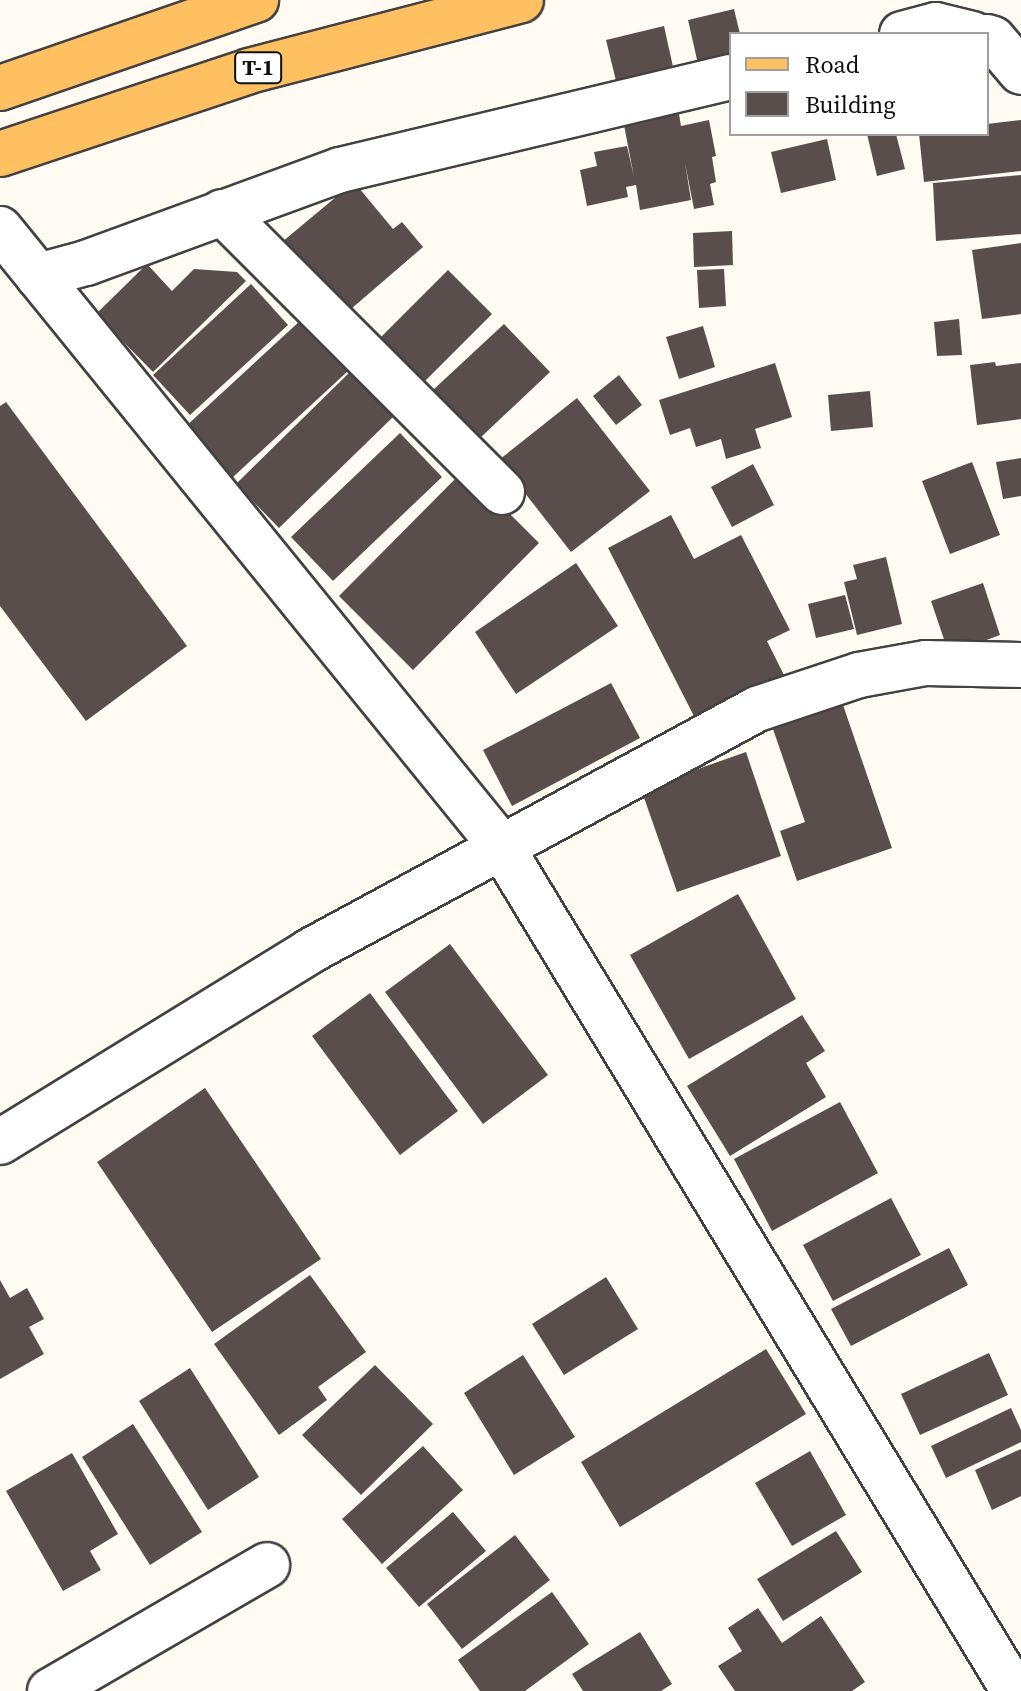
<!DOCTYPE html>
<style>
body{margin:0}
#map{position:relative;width:1021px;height:1691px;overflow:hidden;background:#fffaf2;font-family:"Source Serif 4",serif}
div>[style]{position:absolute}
.building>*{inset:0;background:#594e4b}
.roads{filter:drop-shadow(2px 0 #424242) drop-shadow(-2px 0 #424242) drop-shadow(0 2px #424242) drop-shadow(0 -2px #424242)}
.street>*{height:44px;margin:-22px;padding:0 22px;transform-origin:22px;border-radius:22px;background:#fff}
.primary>*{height:44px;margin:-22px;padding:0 22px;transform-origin:22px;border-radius:22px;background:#ffc062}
span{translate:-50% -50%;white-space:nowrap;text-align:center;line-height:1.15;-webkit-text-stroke:8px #fff;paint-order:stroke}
.shield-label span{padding:2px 6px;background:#fff;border:2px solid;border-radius:6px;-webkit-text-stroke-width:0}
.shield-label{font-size:22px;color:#0f0f0f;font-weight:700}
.legend{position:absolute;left:729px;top:32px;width:260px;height:104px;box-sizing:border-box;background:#fff;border:2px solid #9f9f9f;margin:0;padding:10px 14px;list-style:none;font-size:24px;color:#0f0f0f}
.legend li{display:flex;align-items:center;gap:16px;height:40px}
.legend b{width:40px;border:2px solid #9f9f9f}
</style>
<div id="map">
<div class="building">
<div style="clip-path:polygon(734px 9px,740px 34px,731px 34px,731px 56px,698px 64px,688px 20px)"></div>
<div style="clip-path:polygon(664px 26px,675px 76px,618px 89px,606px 40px)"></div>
<div style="clip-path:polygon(679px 114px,681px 126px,709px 120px,716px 156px,712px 157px,716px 182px,710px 184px,714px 205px,694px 209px,685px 163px,691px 200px,640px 210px,636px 185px,626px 187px,628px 197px,587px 206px,580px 170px,597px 166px,594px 152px,627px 146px,634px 177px,624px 125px)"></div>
<div style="clip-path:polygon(1021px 120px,1021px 171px,924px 182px,919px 134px,987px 134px,987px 124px)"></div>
<div style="clip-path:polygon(867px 134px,896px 134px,905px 169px,877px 176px)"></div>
<div style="clip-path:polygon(827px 139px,836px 180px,781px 193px,771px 152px)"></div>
<div style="clip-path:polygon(1021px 175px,1021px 234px,936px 241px,933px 183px)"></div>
<div style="clip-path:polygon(354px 182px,393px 229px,402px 222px,423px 247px,344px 315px,282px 242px)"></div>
<div style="clip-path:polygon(732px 231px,733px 265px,694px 267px,693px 233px)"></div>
<div style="clip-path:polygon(1021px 243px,1021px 314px,982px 319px,972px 250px)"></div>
<div style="clip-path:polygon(147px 264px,172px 291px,194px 269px,237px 272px,246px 281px,153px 372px,96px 314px)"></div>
<div style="clip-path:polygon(724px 269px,726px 306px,699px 308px,697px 270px)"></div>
<div style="clip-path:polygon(448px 270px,492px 314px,420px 386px,376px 342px)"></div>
<div style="clip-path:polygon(251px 284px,288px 325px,190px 415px,153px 375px)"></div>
<div style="clip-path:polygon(959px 319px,962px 355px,937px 356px,934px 322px)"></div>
<div style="clip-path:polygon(301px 320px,348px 371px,232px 478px,185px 427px)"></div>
<div style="clip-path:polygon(504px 324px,550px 372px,479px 439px,433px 390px)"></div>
<div style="clip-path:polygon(703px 326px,715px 367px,679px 379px,666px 337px)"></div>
<div style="clip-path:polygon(995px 362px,996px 366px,1021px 363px,1021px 419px,977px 425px,970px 365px)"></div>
<div style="clip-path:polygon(775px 363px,792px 417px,755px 429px,761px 448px,726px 459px,721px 439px,696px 447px,690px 428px,670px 435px,659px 400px)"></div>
<div style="clip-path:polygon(350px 372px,393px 417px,279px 528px,236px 484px)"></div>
<div style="clip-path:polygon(619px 375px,642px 405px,616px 425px,593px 396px)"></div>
<div style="clip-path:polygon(870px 391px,873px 427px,831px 431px,828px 395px)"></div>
<div style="clip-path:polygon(577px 398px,650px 491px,571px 552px,499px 460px)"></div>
<div style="clip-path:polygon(6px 402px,187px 646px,86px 721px,0 606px,0 406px)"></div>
<div style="clip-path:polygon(400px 433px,442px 477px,333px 581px,291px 537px)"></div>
<div style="clip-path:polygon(1021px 458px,1021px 496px,1003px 499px,996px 462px)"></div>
<div style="clip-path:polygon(972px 462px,1000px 535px,950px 554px,922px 481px)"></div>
<div style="clip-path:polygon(753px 464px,774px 505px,732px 527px,711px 487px)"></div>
<div style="clip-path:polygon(465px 469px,539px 543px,413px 670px,339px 596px)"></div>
<div style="clip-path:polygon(671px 515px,694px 559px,741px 535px,790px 630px,767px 641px,785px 677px,697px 722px,608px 548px)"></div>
<div style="clip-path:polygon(886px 557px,902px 624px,857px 635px,844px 582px,857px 579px,853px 565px)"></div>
<div style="clip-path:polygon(576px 563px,618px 626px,516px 694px,475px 632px)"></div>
<div style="clip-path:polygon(983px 583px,1000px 635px,949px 654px,931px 601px)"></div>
<div style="clip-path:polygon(845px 595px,854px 629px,816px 638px,808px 604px)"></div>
<div style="clip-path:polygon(611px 683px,640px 738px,512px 806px,483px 750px)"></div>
<div style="clip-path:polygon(843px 705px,892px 848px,797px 881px,780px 831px,805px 822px,773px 729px)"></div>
<div style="clip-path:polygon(746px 752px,781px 856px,677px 892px,641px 789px)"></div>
<div style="clip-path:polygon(738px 894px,796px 999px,689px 1059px,630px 955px)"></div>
<div style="clip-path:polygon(450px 944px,548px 1075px,483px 1124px,385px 992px)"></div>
<div style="clip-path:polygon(370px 993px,458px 1111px,400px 1155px,312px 1036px)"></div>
<div style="clip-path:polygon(802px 1015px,825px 1051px,806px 1063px,826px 1097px,730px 1156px,687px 1086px)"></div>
<div style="clip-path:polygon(205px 1088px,321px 1259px,212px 1332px,97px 1162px)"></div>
<div style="clip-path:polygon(840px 1102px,878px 1173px,772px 1231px,734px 1159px)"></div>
<div style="clip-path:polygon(891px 1198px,921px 1255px,833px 1301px,803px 1245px)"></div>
<div style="clip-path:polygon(949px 1248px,968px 1285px,851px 1346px,831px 1309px)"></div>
<div style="clip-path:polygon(310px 1275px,366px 1352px,318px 1387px,327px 1400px,279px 1435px,214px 1344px)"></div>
<div style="clip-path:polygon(606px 1277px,638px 1329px,564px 1375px,532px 1324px)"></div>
<div style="clip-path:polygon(0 1280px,10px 1298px,27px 1288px,44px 1319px,29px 1327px,44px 1354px,0 1379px)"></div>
<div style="clip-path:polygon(766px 1349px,806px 1414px,620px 1527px,581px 1462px)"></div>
<div style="clip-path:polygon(989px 1353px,1008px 1395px,920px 1435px,901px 1394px)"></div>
<div style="clip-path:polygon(523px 1355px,575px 1437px,514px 1475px,464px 1393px)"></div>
<div style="clip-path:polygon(375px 1365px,433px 1424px,361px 1495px,302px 1435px)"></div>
<div style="clip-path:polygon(190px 1368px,259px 1477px,208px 1510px,139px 1401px)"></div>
<div style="clip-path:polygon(1011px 1408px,1021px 1430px,1021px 1442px,946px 1478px,931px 1446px)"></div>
<div style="clip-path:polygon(133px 1424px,202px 1532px,150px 1565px,82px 1457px)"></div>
<div style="clip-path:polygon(423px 1446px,463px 1490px,382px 1564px,342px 1519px)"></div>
<div style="clip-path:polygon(1021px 1449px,1021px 1496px,992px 1510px,975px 1470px)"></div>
<div style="clip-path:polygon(810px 1451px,846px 1515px,792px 1546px,755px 1483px)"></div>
<div style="clip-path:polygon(72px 1453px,118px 1534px,90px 1551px,101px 1570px,63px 1591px,6px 1491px)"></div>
<div style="clip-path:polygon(453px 1512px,486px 1551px,419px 1607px,386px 1568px)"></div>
<div style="clip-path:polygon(836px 1531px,862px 1572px,783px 1621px,757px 1579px)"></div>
<div style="clip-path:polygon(515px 1535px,550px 1580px,462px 1649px,427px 1604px)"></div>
<div style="clip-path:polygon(552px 1592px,589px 1644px,525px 1691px,480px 1691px,458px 1660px)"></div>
<div style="clip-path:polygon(758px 1608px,782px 1643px,821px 1616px,865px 1682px,852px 1691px,735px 1691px,718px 1666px,742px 1651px,728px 1628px)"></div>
<div style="clip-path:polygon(640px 1632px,672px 1684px,661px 1691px,583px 1691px,572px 1674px)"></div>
</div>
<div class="roads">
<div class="street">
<div style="left:902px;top:34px;width:35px;rotate:-15deg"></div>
<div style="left:936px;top:25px;width:38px;rotate:14deg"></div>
<div style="left:987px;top:37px;width:6px;rotate:18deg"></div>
<div style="left:993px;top:39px;width:43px;rotate:49.7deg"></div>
<div style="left:222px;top:212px;width:396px;rotate:45deg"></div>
<div style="left:0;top:229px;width:795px;rotate:50.92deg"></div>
<div style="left:501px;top:846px;width:989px;rotate:58.74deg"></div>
<div style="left:38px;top:276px;width:50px;rotate:-15.2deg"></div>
<div style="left:86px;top:263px;width:270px;rotate:-20.1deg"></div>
<div style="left:340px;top:170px;width:402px;rotate:-13.4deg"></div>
<div style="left:0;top:1142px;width:364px;rotate:-31.6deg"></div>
<div style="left:310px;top:951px;width:508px;rotate:-28.43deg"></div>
<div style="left:757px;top:709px;width:108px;rotate:-18.4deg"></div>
<div style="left:859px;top:675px;width:68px;rotate:-10.2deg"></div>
<div style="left:926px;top:663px;width:95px;rotate:1.2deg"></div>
<div style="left:50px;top:1691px;width:251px;rotate:-30.1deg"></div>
</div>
<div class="primary">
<div style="left:0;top:88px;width:271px;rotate:-19deg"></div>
<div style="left:0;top:154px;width:262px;rotate:-18.4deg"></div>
<div style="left:249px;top:71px;width:281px;rotate:-14.6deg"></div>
</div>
</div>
<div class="shield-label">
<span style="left:258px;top:68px">T-1</span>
</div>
<ul class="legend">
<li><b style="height:10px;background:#ffc062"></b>Road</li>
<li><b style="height:22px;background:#594e4b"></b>Building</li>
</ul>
</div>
